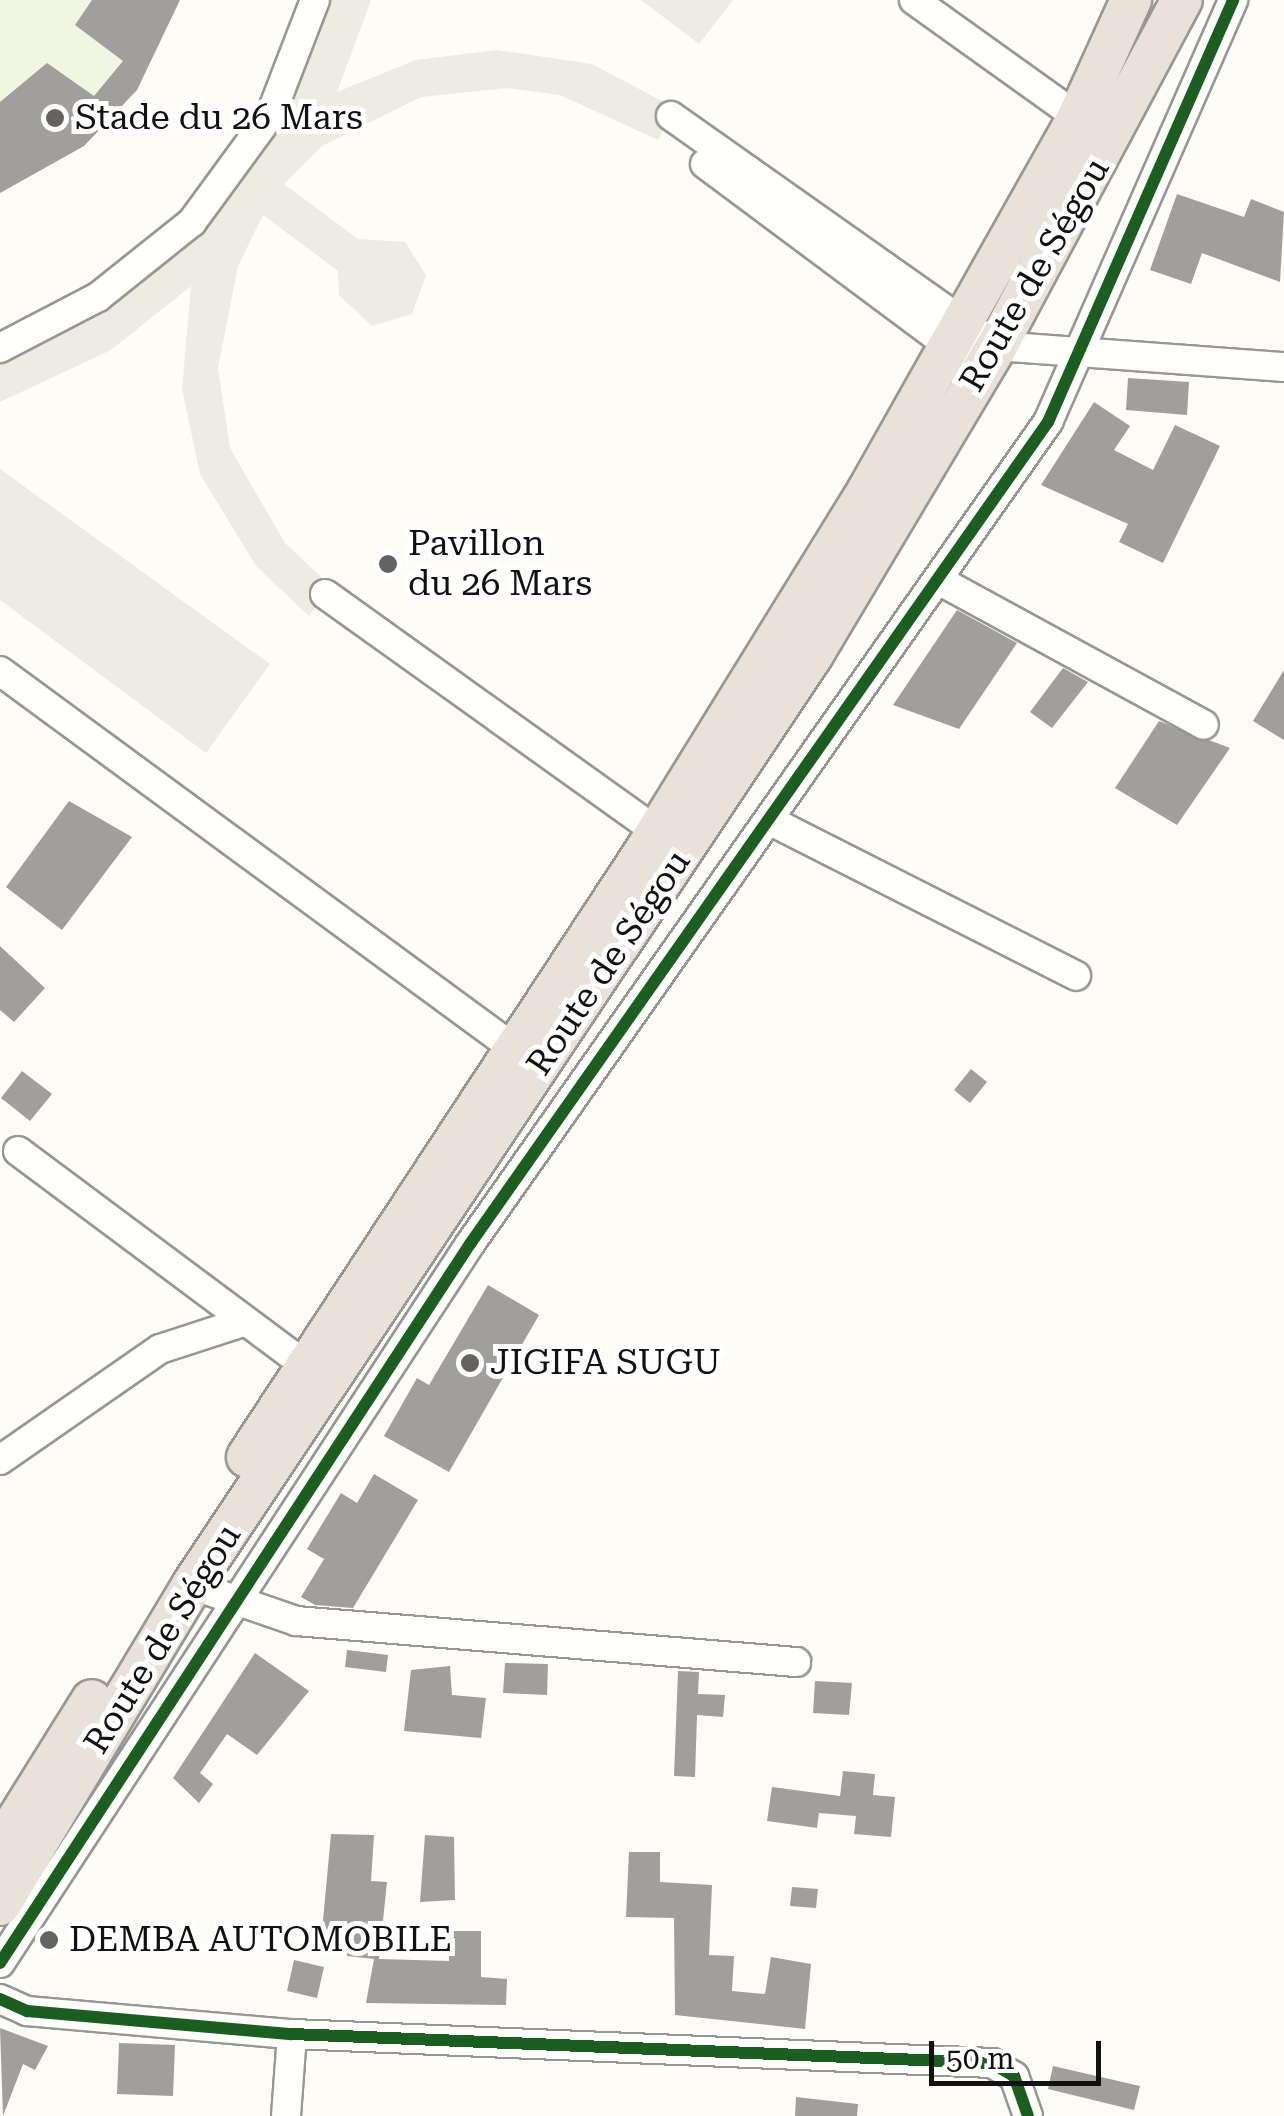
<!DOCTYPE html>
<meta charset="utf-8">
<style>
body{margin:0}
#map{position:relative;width:1284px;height:2116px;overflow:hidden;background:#fdfcf7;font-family:"Roboto Serif",serif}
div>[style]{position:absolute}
.pitch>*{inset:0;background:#f0f6e1}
.plaza>*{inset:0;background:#edebe2}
.building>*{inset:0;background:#a19f9c}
.roads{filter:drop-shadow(2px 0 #979795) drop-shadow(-2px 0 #979795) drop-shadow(0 2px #979795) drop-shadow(0 -2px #979795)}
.minor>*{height:28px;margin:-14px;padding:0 14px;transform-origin:14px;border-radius:14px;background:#fffffe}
.highway>*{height:40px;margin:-20px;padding:0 20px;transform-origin:20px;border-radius:20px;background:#eae1d8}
.cycleway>*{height:12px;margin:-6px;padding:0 6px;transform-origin:6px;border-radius:6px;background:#1b5e20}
.dots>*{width:28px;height:28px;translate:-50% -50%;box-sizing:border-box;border:5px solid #fff;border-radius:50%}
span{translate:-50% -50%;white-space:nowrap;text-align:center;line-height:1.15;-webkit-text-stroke:10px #fff;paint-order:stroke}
.poi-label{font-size:35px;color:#111}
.left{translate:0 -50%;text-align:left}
.street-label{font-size:35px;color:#111}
.scale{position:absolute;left:929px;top:2041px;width:172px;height:45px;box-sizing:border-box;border:5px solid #111;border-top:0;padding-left:12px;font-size:30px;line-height:35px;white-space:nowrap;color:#111;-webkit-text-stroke:8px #fff;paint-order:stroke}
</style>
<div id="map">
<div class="pitch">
<div style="clip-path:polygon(0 0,180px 0,137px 90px,84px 146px,0 193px)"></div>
</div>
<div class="plaza">
<div style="clip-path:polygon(330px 0,371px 0,337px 92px,416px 60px,497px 50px,592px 64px,675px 108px,658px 140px,560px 95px,507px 88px,421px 97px,322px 146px,284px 184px,358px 239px,405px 242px,426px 275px,412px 314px,372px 326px,339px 295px,338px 271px,263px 215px,238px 266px,218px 368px,230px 448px,285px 543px,331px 586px,309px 616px,256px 566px,200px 474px,182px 389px,191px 286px,111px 350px,0 402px,0 360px,112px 303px,259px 153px)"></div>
<div style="clip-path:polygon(641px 0,733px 0,699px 44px)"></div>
<div style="clip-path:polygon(0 469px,270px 664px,206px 753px,0 600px)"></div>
</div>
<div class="building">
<div style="clip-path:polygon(92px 0,180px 0,137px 90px,84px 146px,0 193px,0 102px,47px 63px,94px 96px,123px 61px,75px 25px)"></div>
<div style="clip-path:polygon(1177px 194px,1244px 217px,1251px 199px,1284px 212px,1280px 282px,1202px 253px,1191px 284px,1150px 270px)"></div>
<div style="clip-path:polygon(1128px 378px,1189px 382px,1187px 415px,1126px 410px)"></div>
<div style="clip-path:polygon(1094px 402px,1130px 426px,1114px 450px,1153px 470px,1175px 425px,1220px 446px,1163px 563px,1119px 542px,1128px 524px,1041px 485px)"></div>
<div style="clip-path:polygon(957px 610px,1017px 643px,959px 729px,893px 705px)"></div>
<div style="clip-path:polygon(1063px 668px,1088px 682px,1052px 728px,1030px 712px)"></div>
<div style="clip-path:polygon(1284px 670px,1284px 740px,1253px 721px)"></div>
<div style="clip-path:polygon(1159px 721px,1230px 748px,1177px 825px,1115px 788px)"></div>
<div style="clip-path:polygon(69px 801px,132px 837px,62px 930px,6px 887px)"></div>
<div style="clip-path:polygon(0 946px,45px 988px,14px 1022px,0 1010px)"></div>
<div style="clip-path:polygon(971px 1069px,987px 1082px,970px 1103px,954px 1090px)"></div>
<div style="clip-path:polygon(22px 1071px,52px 1094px,30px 1121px,1px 1098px)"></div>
<div style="clip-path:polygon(488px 1285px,539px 1315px,449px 1472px,384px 1436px,417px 1378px,429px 1385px)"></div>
<div style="clip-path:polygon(374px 1474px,418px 1500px,353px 1608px,315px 1605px,301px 1597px,324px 1559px,307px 1549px,341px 1493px,357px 1503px)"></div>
<div style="clip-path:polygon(347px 1650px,388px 1655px,386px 1672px,345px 1667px)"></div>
<div style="clip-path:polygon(255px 1653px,309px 1691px,257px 1755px,227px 1734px,200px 1773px,213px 1784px,199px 1803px,173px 1778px)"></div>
<div style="clip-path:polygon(505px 1663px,548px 1664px,547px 1695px,503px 1693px)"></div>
<div style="clip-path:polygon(450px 1666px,452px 1695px,486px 1698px,481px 1738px,404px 1731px,411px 1670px)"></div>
<div style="clip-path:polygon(678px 1671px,699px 1672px,698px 1694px,725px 1695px,723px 1717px,697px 1715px,695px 1777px,674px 1776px)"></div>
<div style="clip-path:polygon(815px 1681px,852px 1683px,849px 1715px,813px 1713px)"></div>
<div style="clip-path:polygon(843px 1771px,875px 1774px,873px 1795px,895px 1797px,891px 1837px,854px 1834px,856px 1816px,819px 1813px,817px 1828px,767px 1821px,772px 1787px,840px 1796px)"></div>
<div style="clip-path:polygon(331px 1834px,374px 1835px,371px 1881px,387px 1882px,379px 1959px,449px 1961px,448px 1931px,481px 1931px,481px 1977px,507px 1979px,506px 2005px,366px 2003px,374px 1959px,320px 1953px)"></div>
<div style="clip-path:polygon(425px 1835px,454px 1837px,455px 1900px,420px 1902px)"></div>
<div style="clip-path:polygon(629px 1852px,660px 1852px,660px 1882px,712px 1885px,709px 1955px,734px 1956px,732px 1991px,765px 1994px,771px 1957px,811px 1964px,805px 2029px,675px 2015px,674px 1918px,626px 1917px)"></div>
<div style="clip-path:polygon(792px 1887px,818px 1889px,816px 1908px,790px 1906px)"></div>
<div style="clip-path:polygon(294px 1960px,324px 1967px,317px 1998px,287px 1991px)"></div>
<div style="clip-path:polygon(0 2028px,48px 2046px,35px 2070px,23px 2064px,3px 2116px)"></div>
<div style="clip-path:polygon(119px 2043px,175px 2045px,173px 2096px,117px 2094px)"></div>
<div style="clip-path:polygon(1053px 2066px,1140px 2086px,1134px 2110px,1048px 2089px)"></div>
<div style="clip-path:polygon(796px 2097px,858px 2104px,857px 2116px,795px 2116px)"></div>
</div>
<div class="roads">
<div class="minor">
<div style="left:914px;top:0;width:216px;rotate:35.6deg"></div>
<div style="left:671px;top:116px;width:399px;rotate:35.2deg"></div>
<div style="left:997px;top:346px;width:288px;rotate:4.2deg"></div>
<div style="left:705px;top:164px;width:323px;rotate:36.7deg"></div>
<div style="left:0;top:348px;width:110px;rotate:-27.5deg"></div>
<div style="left:98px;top:297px;width:120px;rotate:-38.6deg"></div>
<div style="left:192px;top:222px;width:134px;rotate:-53.8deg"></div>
<div style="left:271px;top:114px;width:122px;rotate:-68.9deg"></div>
<div style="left:942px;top:582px;width:298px;rotate:28.6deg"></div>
<div style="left:325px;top:594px;width:423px;rotate:35.6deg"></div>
<div style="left:0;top:671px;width:654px;rotate:36.29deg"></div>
<div style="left:771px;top:821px;width:342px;rotate:26.9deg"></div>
<div style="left:18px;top:1151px;width:358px;rotate:36.7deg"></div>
<div style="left:0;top:1460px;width:195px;rotate:-34.8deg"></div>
<div style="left:160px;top:1349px;width:90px;rotate:-18deg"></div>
<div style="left:192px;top:1585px;width:110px;rotate:19.1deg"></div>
<div style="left:296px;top:1621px;width:502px;rotate:4.69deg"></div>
<div style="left:0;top:1963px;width:859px;rotate:-56.83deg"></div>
<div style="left:470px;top:1244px;width:1005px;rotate:-54.89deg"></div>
<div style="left:1048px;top:422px;width:461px;rotate:-66.3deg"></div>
<div style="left:0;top:1999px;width:30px;rotate:24deg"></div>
<div style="left:27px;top:2011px;width:266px;rotate:5deg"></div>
<div style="left:292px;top:2034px;width:701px;rotate:2.37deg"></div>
<div style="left:992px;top:2063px;width:26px;rotate:31deg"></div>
<div style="left:1014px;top:2076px;width:42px;rotate:70.7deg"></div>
<div style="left:286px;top:2116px;width:82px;rotate:-85.8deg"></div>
</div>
<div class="highway">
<div style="left:247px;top:1457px;width:729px;rotate:-56.7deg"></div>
<div style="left:647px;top:848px;width:421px;rotate:-58.3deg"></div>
<div style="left:868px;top:490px;width:426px;rotate:-60.6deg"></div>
<div style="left:1077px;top:119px;width:131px;rotate:-65.6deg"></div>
<div style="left:0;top:1847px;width:173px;rotate:-58deg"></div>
<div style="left:0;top:1905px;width:373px;rotate:-59deg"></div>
<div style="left:192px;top:1585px;width:1117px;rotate:-56.28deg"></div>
<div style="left:812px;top:656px;width:361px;rotate:-59.2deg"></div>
<div style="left:997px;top:346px;width:392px;rotate:-61.9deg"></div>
</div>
</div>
<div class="cycleway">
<div style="left:0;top:1963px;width:859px;rotate:-56.83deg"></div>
<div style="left:470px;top:1244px;width:1005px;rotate:-54.89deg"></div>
<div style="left:1048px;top:422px;width:461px;rotate:-66.3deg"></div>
<div style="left:0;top:1999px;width:30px;rotate:24deg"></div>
<div style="left:27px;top:2011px;width:266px;rotate:5deg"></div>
<div style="left:292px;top:2034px;width:701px;rotate:2.37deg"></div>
<div style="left:992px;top:2063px;width:26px;rotate:31deg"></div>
<div style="left:1014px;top:2076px;width:42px;rotate:70.7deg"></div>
</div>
<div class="dots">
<div style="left:55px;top:118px;background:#646362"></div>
<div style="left:388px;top:564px;background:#646362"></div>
<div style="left:470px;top:1363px;background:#646362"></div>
<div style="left:49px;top:1940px;background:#646362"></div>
</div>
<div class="poi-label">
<span class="left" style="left:75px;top:118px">Stade du 26 Mars</span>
<span class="left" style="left:408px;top:564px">Pavillon<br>du 26 Mars</span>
<span class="left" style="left:490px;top:1363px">JIGIFA SUGU</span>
<span class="left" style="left:69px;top:1940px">DEMBA AUTOMOBILE</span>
</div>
<div class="street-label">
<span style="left:1035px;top:275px;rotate:-60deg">Route de Ségou</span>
<span style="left:609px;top:963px;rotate:-56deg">Route de Ségou</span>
<span style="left:163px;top:1639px;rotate:-58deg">Route de Ségou</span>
</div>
<div class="scale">50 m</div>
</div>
